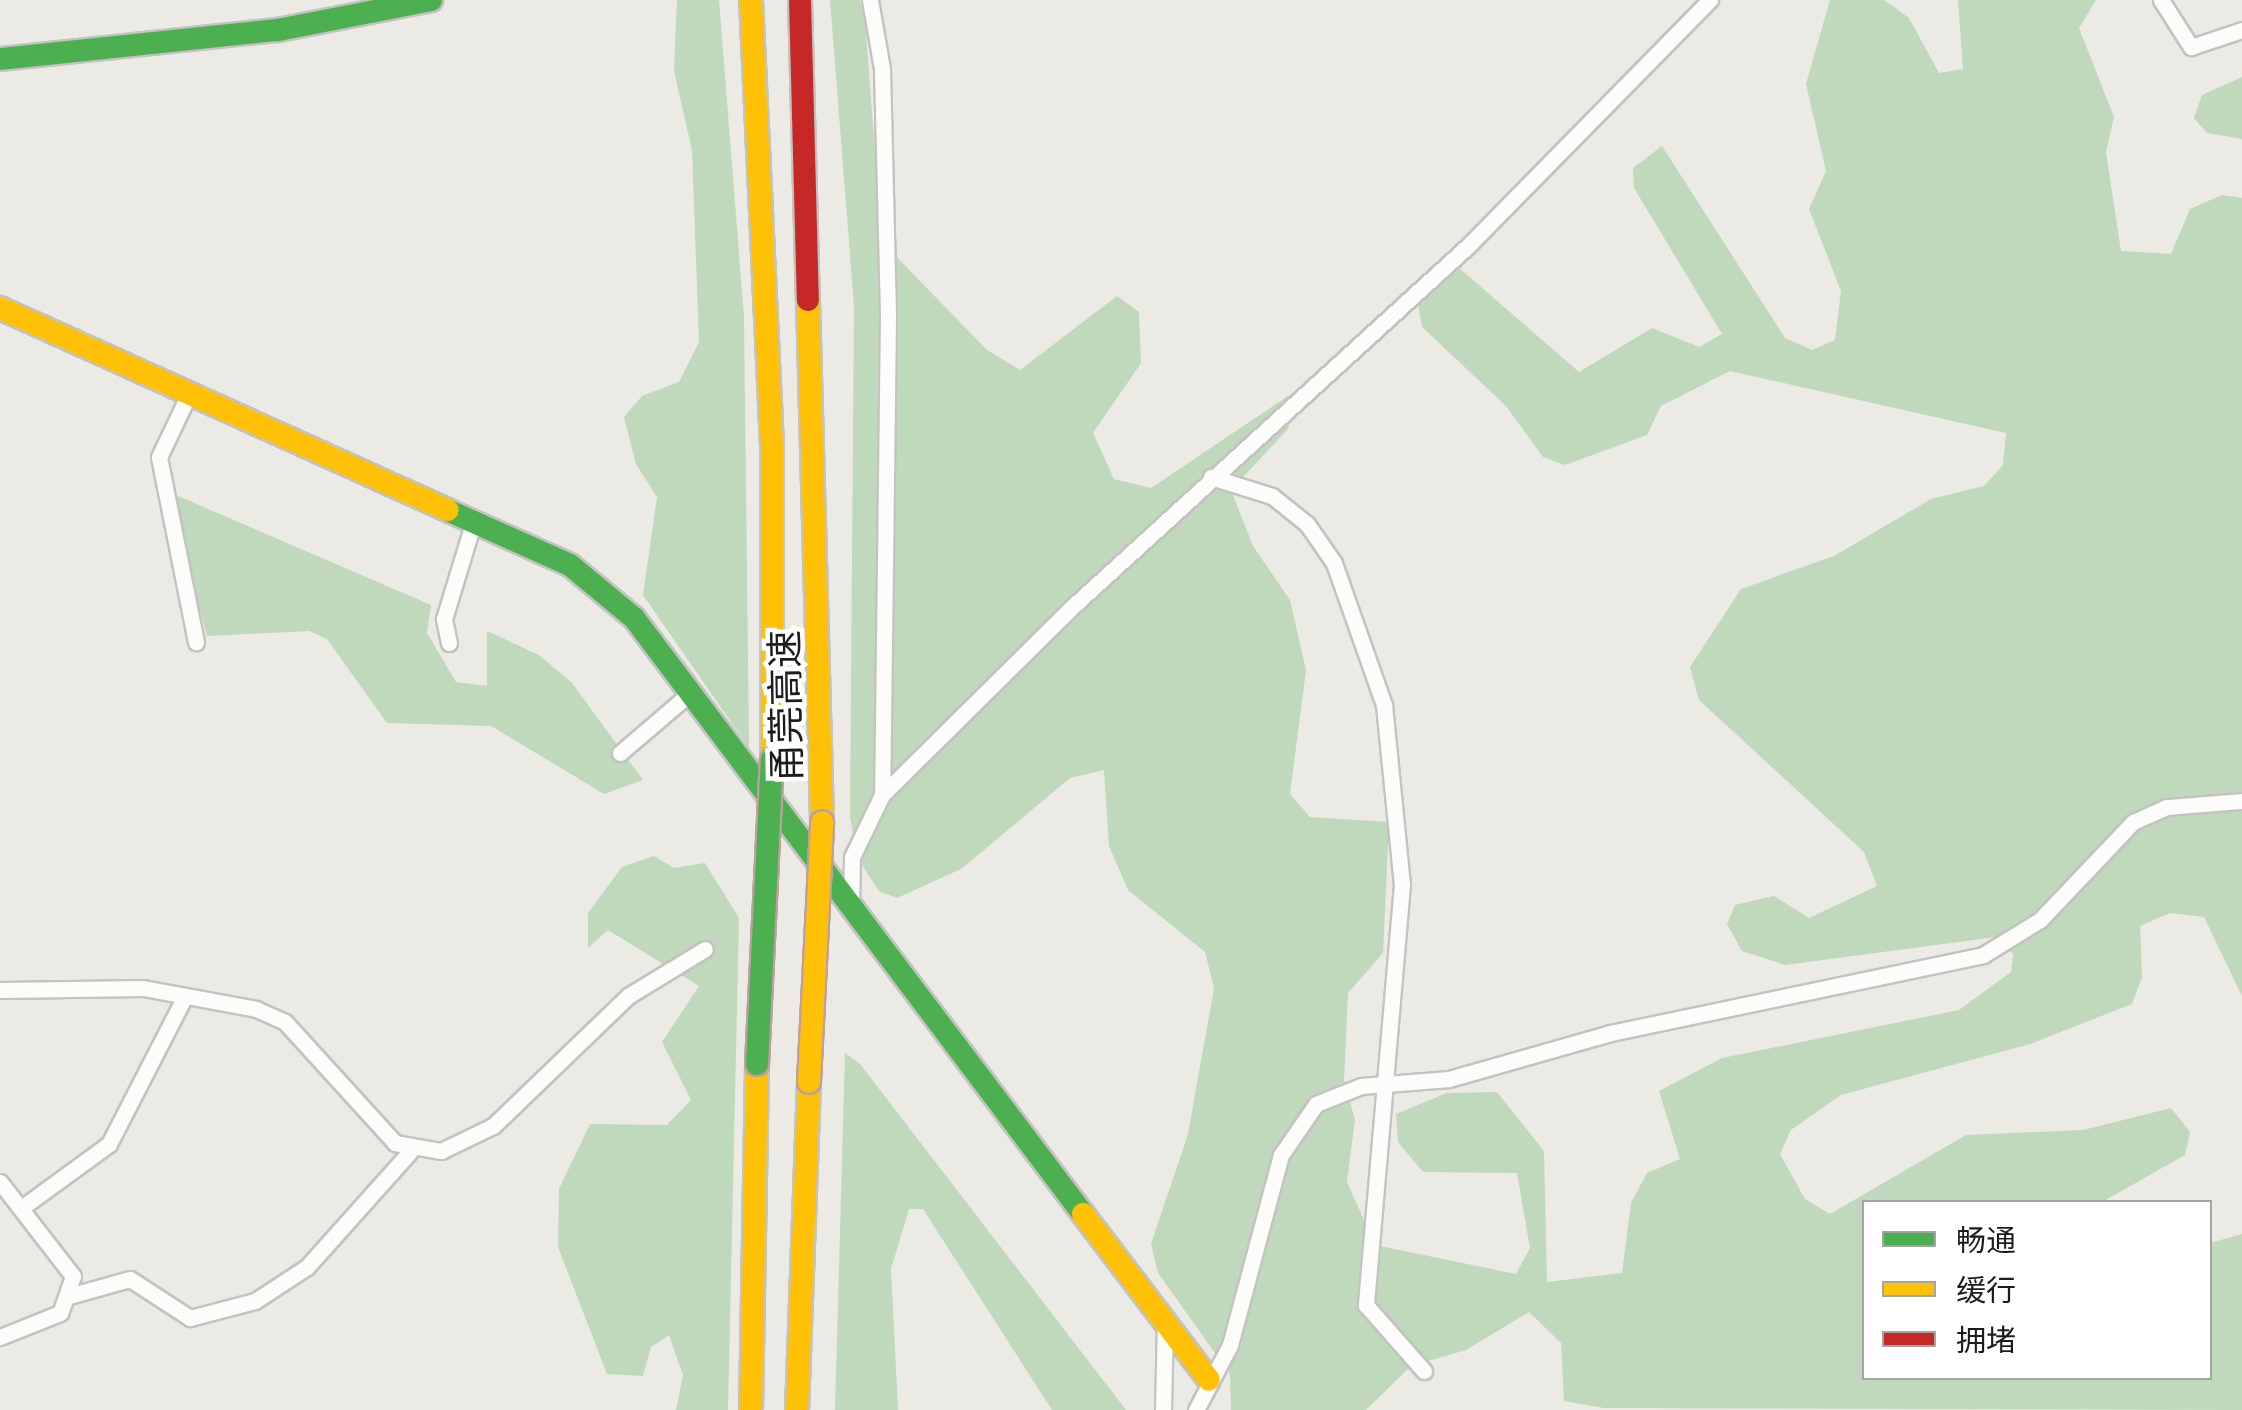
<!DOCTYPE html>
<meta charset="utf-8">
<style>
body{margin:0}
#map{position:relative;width:2242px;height:1410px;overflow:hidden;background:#ebeae5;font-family:"Titillium Web","Noto Sans SC",sans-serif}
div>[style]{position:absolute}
.forest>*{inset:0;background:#c0d8bc}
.roads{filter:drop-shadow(2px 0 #c3c3c1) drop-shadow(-2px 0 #c3c3c1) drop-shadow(0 2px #c3c3c1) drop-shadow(0 -2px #c3c3c1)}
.street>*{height:15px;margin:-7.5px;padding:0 7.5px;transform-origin:7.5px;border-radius:7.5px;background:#fcfcfb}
.fast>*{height:22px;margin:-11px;padding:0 11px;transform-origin:11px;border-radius:11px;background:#4caf50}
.slow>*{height:22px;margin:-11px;padding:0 11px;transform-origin:11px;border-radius:11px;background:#ffc107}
.jam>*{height:22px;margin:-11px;padding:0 11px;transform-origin:11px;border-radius:11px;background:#c62828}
.bridges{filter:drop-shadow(2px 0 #be9fa0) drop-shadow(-2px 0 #be9fa0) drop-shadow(0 2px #be9fa0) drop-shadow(0 -2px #be9fa0)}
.fast-bridge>*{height:22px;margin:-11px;padding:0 11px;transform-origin:11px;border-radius:11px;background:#4caf50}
.slow-bridge>*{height:22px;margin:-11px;padding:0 11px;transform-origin:11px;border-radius:11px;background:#ffc107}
span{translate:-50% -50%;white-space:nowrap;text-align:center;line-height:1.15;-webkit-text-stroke:9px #fff;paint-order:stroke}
.street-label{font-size:38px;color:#1c1c1c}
.legend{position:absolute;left:1862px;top:1200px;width:350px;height:180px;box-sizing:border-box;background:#fff;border:2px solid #a4a4a4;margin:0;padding:12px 18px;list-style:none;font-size:30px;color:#1c1c1c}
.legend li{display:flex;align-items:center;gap:20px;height:50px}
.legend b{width:50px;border:2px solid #a4a4a4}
</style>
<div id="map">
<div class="forest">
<div style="clip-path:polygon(677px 0,719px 0,744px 317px,749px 748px,643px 595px,657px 497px,636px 464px,624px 417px,642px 396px,679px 382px,699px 342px,692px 150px,674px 71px)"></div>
<div style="clip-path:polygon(830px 0,860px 0,865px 22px,882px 242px,987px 350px,1020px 370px,1117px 296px,1139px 312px,1141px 363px,1093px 433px,1114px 479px,1151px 488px,1294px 392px,1288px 429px,1231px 490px,1253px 546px,1290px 600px,1306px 670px,1290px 794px,1310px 817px,1389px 822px,1383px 953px,1348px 993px,1344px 1080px,1355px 1120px,1347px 1182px,1375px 1245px,1516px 1274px,1530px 1248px,1517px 1173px,1423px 1172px,1398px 1142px,1396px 1114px,1447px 1093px,1497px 1092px,1544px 1151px,1547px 1282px,1622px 1273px,1631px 1203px,1647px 1173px,1680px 1159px,1659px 1091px,1722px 1058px,1959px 1010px,2011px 972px,2013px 954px,1996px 937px,1785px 965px,1742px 951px,1727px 924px,1735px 905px,1774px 896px,1809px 918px,1877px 886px,1864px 852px,1699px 700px,1690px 667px,1741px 589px,1834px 556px,1931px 499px,1984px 486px,2003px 465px,2006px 433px,1730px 371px,1661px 406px,1647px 435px,1565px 465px,1543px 457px,1506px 406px,1422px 327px,1418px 303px,1458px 267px,1579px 372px,1652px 328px,1699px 347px,1722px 334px,1634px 188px,1633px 168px,1662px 146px,1785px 338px,1812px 350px,1835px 340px,1841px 291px,1809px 209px,1826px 171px,1806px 84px,1830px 0,1884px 0,1909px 18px,1939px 73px,1963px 69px,1958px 0,2096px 0,2079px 28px,2114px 117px,2106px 152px,2121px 251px,2171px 254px,2190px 209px,2222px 195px,2242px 198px,2242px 996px,2204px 917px,2170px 913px,2140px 926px,2142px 977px,2132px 1004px,2030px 1044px,1841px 1095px,1791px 1130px,1780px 1154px,1805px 1199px,1830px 1214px,1966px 1135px,2083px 1130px,2171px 1108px,2190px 1132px,2185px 1155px,2102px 1202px,1864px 1202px,1864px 1378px,2210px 1378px,2210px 1243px,2242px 1234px,2242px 1410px,1604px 1408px,1564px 1401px,1561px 1343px,1529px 1312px,1466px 1350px,1411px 1366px,1366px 1410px,1231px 1410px,1230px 1374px,1158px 1273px,1151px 1244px,1188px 1134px,1214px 988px,1205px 952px,1128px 890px,1109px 846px,1104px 770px,1070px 778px,961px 869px,897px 898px,879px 891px,858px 859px,850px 817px,854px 306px)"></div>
<div style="clip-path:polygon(2242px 77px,2242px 139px,2207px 133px,2194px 118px,2202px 95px)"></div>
<div style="clip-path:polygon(178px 496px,431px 605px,427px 633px,456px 682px,487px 686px,487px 631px,539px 655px,572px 683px,643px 780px,604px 794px,491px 726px,387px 723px,327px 639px,309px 631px,207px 636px,175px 518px)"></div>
<div style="clip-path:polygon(654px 856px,674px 868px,705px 863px,739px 918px,728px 1410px,676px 1410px,683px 1375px,669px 1335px,651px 1347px,643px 1376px,607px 1374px,558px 1247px,559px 1189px,590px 1124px,667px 1125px,691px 1100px,662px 1042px,699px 986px,608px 930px,588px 948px,588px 913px,622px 867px)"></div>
<div style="clip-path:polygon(845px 1053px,860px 1064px,1126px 1410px,1052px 1410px,923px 1209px,909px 1209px,891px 1269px,898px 1410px,835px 1410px)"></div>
</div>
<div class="roads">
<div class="street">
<div style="left:870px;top:0;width:70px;rotate:80.1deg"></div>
<div style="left:882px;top:69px;width:247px;rotate:88.6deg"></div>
<div style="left:888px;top:316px;width:479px;rotate:90.7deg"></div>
<div style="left:2161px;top:0;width:56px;rotate:57.4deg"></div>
<div style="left:2191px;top:47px;width:54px;rotate:-18.4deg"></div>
<div style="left:190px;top:392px;width:72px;rotate:115.5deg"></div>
<div style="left:159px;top:457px;width:189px;rotate:78.7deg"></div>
<div style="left:1211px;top:477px;width:64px;rotate:17.3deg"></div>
<div style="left:1272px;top:496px;width:45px;rotate:38.7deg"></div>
<div style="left:1307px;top:524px;width:47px;rotate:55.3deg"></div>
<div style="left:1334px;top:563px;width:151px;rotate:70.6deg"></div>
<div style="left:1384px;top:705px;width:180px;rotate:84.3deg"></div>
<div style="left:1402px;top:884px;width:423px;rotate:94.9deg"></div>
<div style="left:1366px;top:1305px;width:88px;rotate:48.7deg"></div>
<div style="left:449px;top:643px;width:25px;rotate:-102deg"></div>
<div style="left:444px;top:619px;width:103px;rotate:-73.1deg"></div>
<div style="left:620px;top:753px;width:91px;rotate:-40.5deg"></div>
<div style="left:851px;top:905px;width:48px;rotate:-88.8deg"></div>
<div style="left:852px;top:857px;width:69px;rotate:-64.2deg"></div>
<div style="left:882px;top:795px;width:266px;rotate:-44.7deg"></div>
<div style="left:1071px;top:608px;width:539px;rotate:-42.37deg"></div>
<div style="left:1469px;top:245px;width:344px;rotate:-45.5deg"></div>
<div style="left:0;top:990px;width:143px;rotate:-0.8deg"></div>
<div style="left:143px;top:988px;width:115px;rotate:10.5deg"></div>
<div style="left:256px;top:1009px;width:32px;rotate:24deg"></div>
<div style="left:285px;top:1022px;width:164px;rotate:47.7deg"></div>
<div style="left:395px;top:1143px;width:47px;rotate:9.9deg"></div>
<div style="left:441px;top:1151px;width:58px;rotate:-25.7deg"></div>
<div style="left:493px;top:1126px;width:187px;rotate:-43.9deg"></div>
<div style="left:628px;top:996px;width:90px;rotate:-31.4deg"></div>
<div style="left:0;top:1182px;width:119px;rotate:52.2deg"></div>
<div style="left:73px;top:1276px;width:39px;rotate:109deg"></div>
<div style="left:60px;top:1313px;width:65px;rotate:158.2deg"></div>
<div style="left:24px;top:1206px;width:105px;rotate:-36.1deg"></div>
<div style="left:109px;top:1144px;width:166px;rotate:-62.8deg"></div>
<div style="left:69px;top:1296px;width:63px;rotate:-15.6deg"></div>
<div style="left:130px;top:1279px;width:72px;rotate:33deg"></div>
<div style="left:190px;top:1318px;width:67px;rotate:-14.7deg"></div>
<div style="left:255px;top:1301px;width:62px;rotate:-33.2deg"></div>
<div style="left:307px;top:1267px;width:154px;rotate:-48.2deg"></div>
<div style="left:1163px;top:1410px;width:89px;rotate:-88.7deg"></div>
<div style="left:1196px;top:1410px;width:73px;rotate:-62.4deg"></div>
<div style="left:1230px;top:1345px;width:197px;rotate:-75deg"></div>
<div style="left:1281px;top:1155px;width:62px;rotate:-55.5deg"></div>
<div style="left:1316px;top:1104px;width:48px;rotate:-21.8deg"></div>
<div style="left:1361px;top:1086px;width:88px;rotate:-4.5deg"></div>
<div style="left:1449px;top:1079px;width:167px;rotate:-15.9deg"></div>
<div style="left:1610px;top:1033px;width:381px;rotate:-11.8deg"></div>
<div style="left:1983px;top:955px;width:67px;rotate:-31.6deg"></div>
<div style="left:2040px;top:920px;width:135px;rotate:-46.5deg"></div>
<div style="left:2133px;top:822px;width:37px;rotate:-24deg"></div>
<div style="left:2167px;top:807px;width:75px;rotate:-4.6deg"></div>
</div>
<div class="fast">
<div style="left:0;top:59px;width:280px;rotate:-6deg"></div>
<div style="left:278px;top:30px;width:156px;rotate:-11.1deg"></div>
<div style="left:447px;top:510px;width:135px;rotate:24.1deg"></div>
<div style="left:570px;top:565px;width:83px;rotate:39.6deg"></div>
<div style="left:634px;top:618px;width:746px;rotate:53.01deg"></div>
</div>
<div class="slow">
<div style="left:751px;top:0;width:448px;rotate:87.3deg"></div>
<div style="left:772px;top:448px;width:312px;rotate:90deg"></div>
<div style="left:808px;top:300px;width:522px;rotate:88.46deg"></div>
<div style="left:0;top:308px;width:491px;rotate:24.3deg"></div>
<div style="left:1083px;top:1214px;width:208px;rotate:52.8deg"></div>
<div style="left:751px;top:1410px;width:346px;rotate:-89deg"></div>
<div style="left:797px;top:1410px;width:328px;rotate:-87.9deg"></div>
</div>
<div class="jam">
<div style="left:800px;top:0;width:300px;rotate:88.5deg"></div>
</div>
</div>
<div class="bridges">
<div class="fast-bridge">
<div style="left:757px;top:1064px;width:304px;rotate:-87.2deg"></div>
</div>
<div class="slow-bridge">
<div style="left:809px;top:1082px;width:260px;rotate:-87.1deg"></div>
</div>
</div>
<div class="street-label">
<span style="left:786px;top:706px;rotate:-91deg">甬莞高速</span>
</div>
<ul class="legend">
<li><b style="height:12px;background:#4caf50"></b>畅通</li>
<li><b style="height:12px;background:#ffc107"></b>缓行</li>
<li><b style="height:12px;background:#c62828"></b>拥堵</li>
</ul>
</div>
